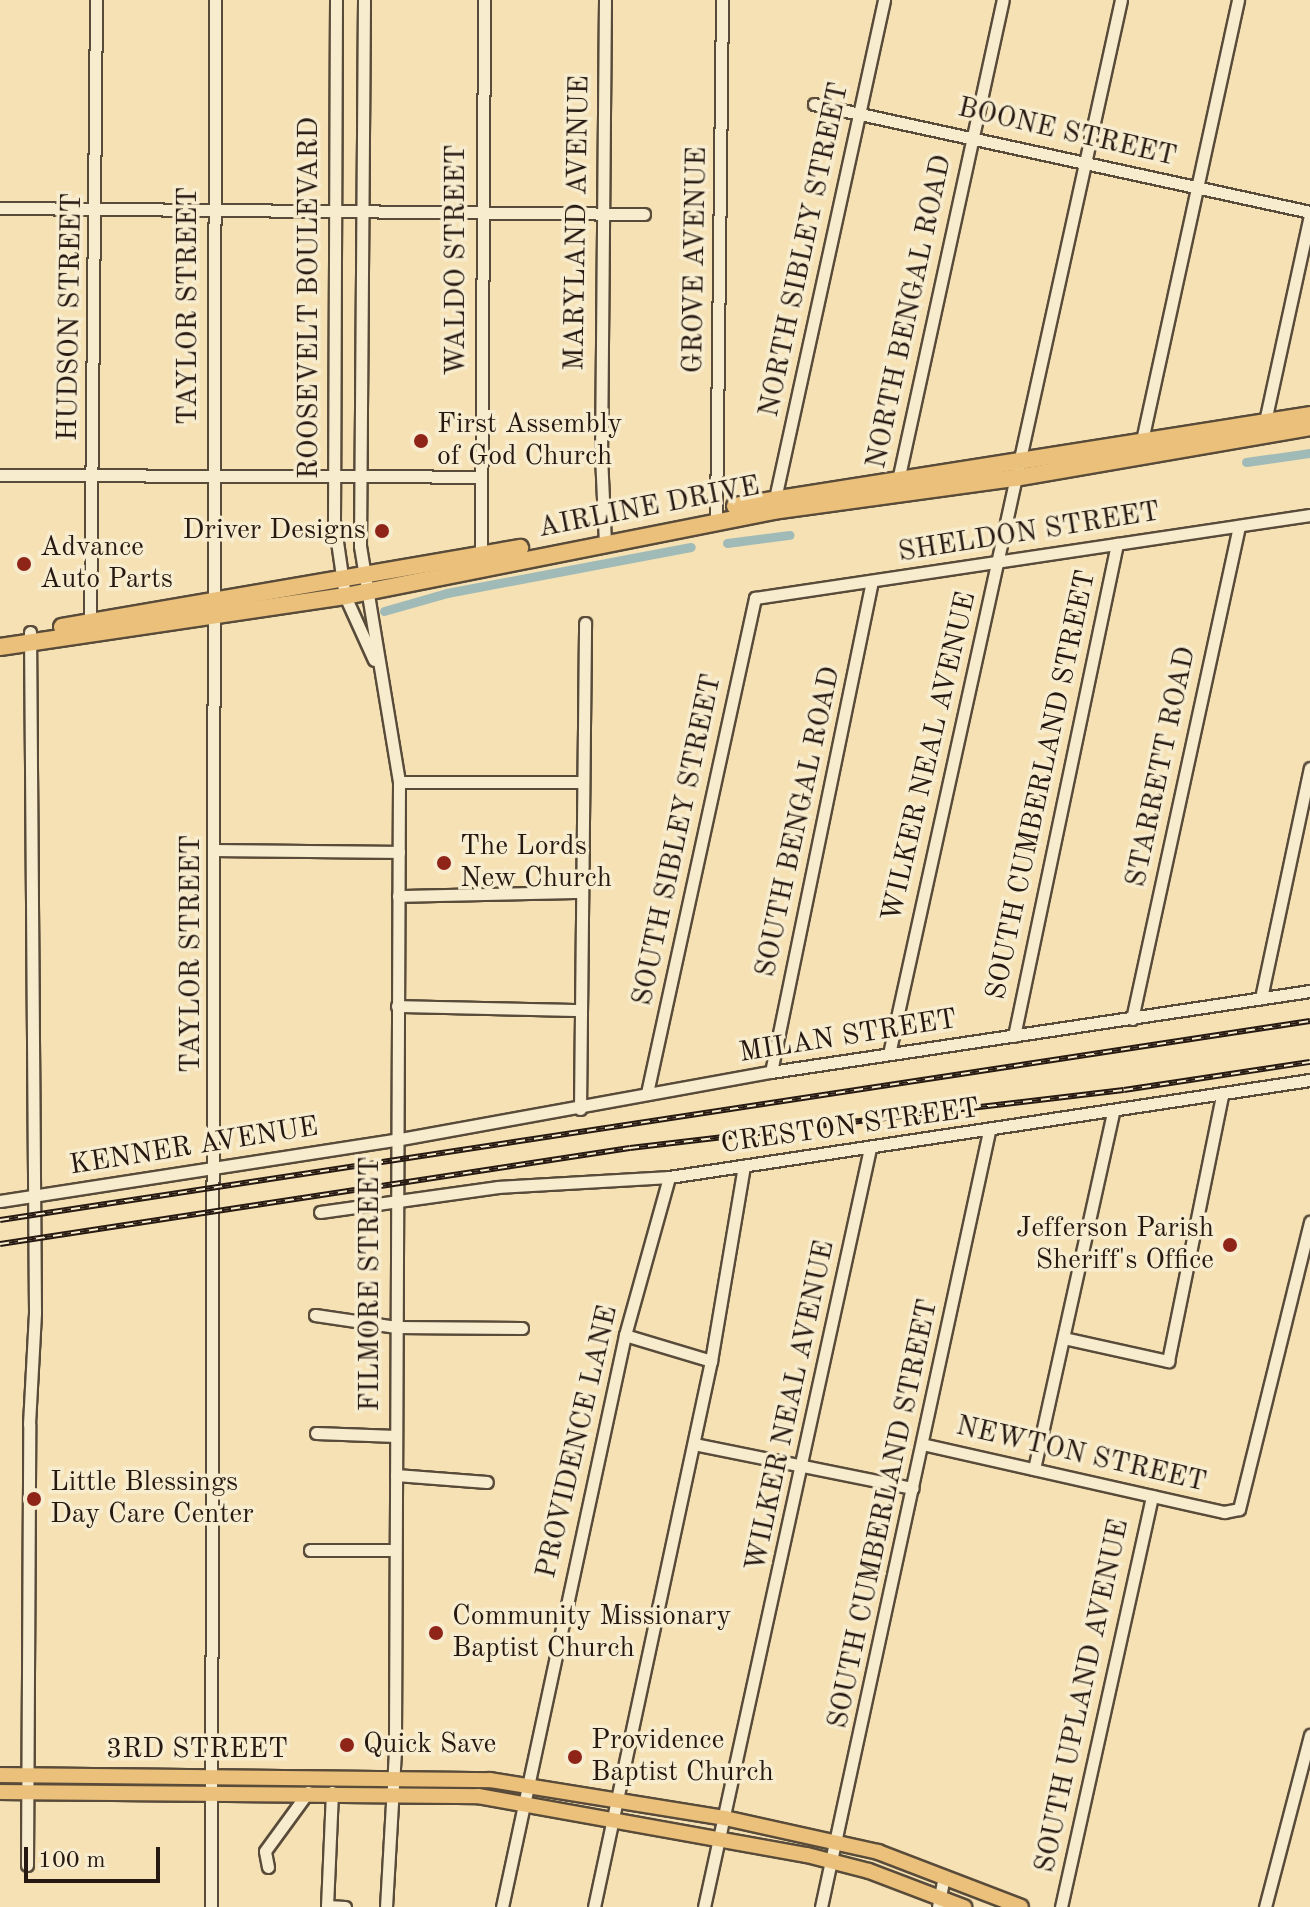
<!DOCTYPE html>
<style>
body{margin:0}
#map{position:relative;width:1310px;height:1907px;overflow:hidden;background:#f5e1b3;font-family:"Old Standard TT",serif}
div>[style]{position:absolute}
.canal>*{height:9px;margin:-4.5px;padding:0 4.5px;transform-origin:4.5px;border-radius:4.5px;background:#a0bbb7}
.roads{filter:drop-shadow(2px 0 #594b3a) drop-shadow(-2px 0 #594b3a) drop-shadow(0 2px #594b3a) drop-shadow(0 -2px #594b3a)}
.minor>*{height:11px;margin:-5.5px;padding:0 5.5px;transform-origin:5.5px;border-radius:5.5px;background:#f8ecce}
.major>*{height:14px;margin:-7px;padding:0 7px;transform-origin:7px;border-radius:7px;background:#eac07a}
.highway>*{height:16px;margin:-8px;padding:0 8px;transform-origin:8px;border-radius:8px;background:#eac07a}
.rail>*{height:6px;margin-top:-3px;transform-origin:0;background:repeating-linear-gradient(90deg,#f8ecce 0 9px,#251912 0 18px);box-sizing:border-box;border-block:2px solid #251912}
.dots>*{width:22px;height:22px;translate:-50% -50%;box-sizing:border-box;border:4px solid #f8ecce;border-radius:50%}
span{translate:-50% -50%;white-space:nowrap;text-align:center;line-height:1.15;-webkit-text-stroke:7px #f8ecce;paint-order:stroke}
.street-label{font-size:28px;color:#251912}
.poi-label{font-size:28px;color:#251912}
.left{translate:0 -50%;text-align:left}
.right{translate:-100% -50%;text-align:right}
.scale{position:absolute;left:24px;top:1847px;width:136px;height:36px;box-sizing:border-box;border:4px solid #251912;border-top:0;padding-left:10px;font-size:24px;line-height:28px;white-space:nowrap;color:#251912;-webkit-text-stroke:6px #f8ecce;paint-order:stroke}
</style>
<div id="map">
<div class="canal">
<div style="left:1246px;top:462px;width:65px;rotate:-8deg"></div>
<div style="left:727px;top:543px;width:63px;rotate:-7.4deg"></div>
<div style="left:384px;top:611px;width:66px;rotate:-15.9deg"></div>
<div style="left:447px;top:593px;width:248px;rotate:-10.7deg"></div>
</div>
<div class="roads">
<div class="minor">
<div style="left:336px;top:0;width:521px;rotate:90.22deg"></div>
<div style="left:334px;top:521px;width:76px;rotate:81.7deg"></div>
<div style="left:345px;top:596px;width:70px;rotate:65.6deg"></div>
<div style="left:364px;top:0;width:546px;rotate:90.42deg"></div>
<div style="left:360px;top:546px;width:239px;rotate:80.6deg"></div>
<div style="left:399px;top:782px;width:969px;rotate:90.24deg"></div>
<div style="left:395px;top:1751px;width:156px;rotate:93.3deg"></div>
<div style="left:605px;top:0;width:455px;rotate:90.5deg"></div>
<div style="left:601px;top:455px;width:87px;rotate:87.4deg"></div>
<div style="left:814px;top:104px;width:508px;rotate:12.28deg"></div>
<div style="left:0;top:208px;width:644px;rotate:0.53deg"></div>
<div style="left:1264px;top:426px;width:216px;rotate:-77.7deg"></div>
<div style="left:1141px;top:445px;width:455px;rotate:-77.7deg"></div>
<div style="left:0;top:475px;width:480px;rotate:0.2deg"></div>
<div style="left:897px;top:485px;width:496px;rotate:-77.7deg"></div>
<div style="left:774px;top:503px;width:515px;rotate:-77.66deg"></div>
<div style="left:716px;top:521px;width:521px;rotate:-89.34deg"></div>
<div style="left:481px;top:559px;width:559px;rotate:-89.69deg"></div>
<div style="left:90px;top:625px;width:625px;rotate:-89.45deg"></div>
<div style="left:399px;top:782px;width:181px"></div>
<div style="left:217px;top:850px;width:182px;rotate:0.6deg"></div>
<div style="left:398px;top:896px;width:183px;rotate:-1.3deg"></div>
<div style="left:1261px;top:998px;width:235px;rotate:-78deg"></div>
<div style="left:397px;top:1006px;width:183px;rotate:1.3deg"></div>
<div style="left:1132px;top:1019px;width:504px;rotate:-77.75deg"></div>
<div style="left:1014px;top:1036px;width:503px;rotate:-78.18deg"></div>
<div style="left:889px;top:1054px;width:1079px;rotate:-77.59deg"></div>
<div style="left:771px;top:1072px;width:501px;rotate:-78.38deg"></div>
<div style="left:647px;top:1093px;width:507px;rotate:-77.69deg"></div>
<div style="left:755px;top:598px;width:561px;rotate:-8.51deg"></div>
<div style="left:580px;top:1109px;width:486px;rotate:-89.4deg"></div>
<div style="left:0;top:1201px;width:400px;rotate:-8.8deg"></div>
<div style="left:395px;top:1140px;width:382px;rotate:-10.3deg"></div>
<div style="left:771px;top:1072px;width:545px;rotate:-8.55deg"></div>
<div style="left:320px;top:1212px;width:180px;rotate:-8deg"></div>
<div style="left:498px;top:1187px;width:171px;rotate:-3.3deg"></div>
<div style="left:669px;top:1177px;width:648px;rotate:-8.61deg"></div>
<div style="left:315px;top:1315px;width:82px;rotate:8.4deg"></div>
<div style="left:396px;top:1327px;width:126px;rotate:0.5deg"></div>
<div style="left:625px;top:1335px;width:90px;rotate:16.8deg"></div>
<div style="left:1064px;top:1338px;width:107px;rotate:12.5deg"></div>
<div style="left:1168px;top:1361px;width:271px;rotate:-78.5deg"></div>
<div style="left:316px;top:1433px;width:80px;rotate:2.1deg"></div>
<div style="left:694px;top:1444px;width:223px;rotate:11.4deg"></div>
<div style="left:922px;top:1444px;width:310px;rotate:12.7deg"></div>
<div style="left:1224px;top:1512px;width:15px;rotate:-11deg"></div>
<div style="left:1239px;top:1509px;width:296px;rotate:-76.1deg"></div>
<div style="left:1034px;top:1469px;width:364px;rotate:-77.5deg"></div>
<div style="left:396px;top:1475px;width:91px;rotate:4.4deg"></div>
<div style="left:310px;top:1550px;width:85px"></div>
<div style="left:332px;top:1792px;width:114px;rotate:92.5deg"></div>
<div style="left:327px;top:1906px;width:18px;rotate:3deg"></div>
<div style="left:27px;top:1865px;width:441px;rotate:-89.7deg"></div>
<div style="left:29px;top:1424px;width:112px;rotate:-86.9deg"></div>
<div style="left:35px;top:1312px;width:680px;rotate:-90.42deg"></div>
<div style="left:268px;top:1867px;width:16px;rotate:-101deg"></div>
<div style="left:265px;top:1851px;width:73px;rotate:-53.9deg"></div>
<div style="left:211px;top:1907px;width:1907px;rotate:-89.88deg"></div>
<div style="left:502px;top:1907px;width:585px;rotate:-77.86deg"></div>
<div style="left:625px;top:1335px;width:164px;rotate:-74.4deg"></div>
<div style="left:594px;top:1907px;width:558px;rotate:-77.91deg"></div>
<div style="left:711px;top:1361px;width:198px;rotate:-80.4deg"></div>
<div style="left:704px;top:1907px;width:777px;rotate:-77.66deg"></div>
<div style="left:821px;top:1907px;width:794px;rotate:-77.78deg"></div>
<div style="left:938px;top:1907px;width:31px;rotate:-79deg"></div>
<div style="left:1061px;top:1907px;width:421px;rotate:-77.5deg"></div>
<div style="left:1265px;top:1907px;width:178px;rotate:-75.3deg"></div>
</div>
<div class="major">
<div style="left:0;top:1775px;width:490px;rotate:0.6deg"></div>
<div style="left:490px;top:1780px;width:238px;rotate:9.2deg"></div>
<div style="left:725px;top:1818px;width:157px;rotate:12.5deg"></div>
<div style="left:878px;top:1852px;width:153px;rotate:21deg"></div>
<div style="left:0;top:1792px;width:478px;rotate:0.5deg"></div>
<div style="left:478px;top:1796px;width:334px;rotate:10.2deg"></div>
<div style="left:807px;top:1855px;width:64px;rotate:14.5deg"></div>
<div style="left:869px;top:1871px;width:102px;rotate:20.8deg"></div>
</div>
<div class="highway">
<div style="left:735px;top:506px;width:582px;rotate:-8.99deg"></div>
<div style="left:62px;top:627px;width:465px;rotate:-9.8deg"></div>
<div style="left:0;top:647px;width:349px;rotate:-8.4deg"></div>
<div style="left:345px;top:596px;width:436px;rotate:-11.2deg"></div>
<div style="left:773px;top:511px;width:244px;rotate:-7.8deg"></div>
<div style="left:1015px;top:478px;width:299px;rotate:-9.8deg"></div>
</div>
</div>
<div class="rail">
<div style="left:0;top:1220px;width:1325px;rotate:-8.64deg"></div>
<div style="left:0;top:1244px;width:637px;rotate:-8.66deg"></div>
<div style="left:630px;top:1148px;width:497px;rotate:-6.7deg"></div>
<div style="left:1124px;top:1090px;width:188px;rotate:-8.6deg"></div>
</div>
<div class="dots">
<div style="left:421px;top:441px;background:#8f2418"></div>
<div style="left:382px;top:531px;background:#8f2418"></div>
<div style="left:24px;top:564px;background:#8f2418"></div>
<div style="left:444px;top:863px;background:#8f2418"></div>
<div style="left:1230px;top:1245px;background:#8f2418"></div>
<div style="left:34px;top:1499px;background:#8f2418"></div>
<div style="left:436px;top:1633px;background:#8f2418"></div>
<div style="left:347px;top:1745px;background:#8f2418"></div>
<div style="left:575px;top:1757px;background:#8f2418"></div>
</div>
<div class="street-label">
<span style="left:1067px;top:133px;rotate:13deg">BOONE STREET</span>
<span style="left:578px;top:223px;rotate:-89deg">MARYLAND AVENUE</span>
<span style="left:805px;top:250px;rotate:-78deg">NORTH SIBLEY STREET</span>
<span style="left:457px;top:260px;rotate:-90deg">WALDO STREET</span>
<span style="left:696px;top:260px;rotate:-89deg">GROVE AVENUE</span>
<span style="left:310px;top:298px;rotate:-90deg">ROOSEVELT BOULEVARD</span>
<span style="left:189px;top:306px;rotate:-90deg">TAYLOR STREET</span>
<span style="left:910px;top:312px;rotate:-78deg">NORTH BENGAL ROAD</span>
<span style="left:71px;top:317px;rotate:-89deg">HUDSON STREET</span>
<span style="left:649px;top:508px;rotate:-11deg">AIRLINE DRIVE</span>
<span style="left:1029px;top:533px;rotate:-9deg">SHELDON STREET</span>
<span style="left:930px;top:757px;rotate:-77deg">WILKER NEAL AVENUE</span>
<span style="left:1162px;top:767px;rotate:-78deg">STARRETT ROAD</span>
<span style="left:1042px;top:785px;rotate:-78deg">SOUTH CUMBERLAND STREET</span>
<span style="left:799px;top:822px;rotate:-78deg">SOUTH BENGAL ROAD</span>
<span style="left:678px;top:840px;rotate:-78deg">SOUTH SIBLEY STREET</span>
<span style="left:192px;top:954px;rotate:-90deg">TAYLOR STREET</span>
<span style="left:848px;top:1037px;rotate:-9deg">MILAN STREET</span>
<span style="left:850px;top:1127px;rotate:-8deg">CRESTON STREET</span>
<span style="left:194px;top:1147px;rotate:-9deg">KENNER AVENUE</span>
<span style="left:371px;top:1284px;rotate:-90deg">FILMORE STREET</span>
<span style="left:791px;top:1406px;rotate:-78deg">WILKER NEAL AVENUE</span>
<span style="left:578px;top:1442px;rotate:-77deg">PROVIDENCE LANE</span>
<span style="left:1081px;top:1455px;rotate:13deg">NEWTON STREET</span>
<span style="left:884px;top:1514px;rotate:-78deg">SOUTH CUMBERLAND STREET</span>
<span style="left:1083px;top:1696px;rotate:-78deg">SOUTH UPLAND AVENUE</span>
<span style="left:197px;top:1750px">3RD STREET</span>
</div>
<div class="poi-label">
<span class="left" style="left:437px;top:441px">First Assembly<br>of God Church</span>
<span class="right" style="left:366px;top:531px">Driver Designs</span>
<span class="left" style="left:40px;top:564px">Advance<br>Auto Parts</span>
<span class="left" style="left:460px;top:863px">The Lords<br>New Church</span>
<span class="right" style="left:1214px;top:1245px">Jefferson Parish<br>Sheriff's Office</span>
<span class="left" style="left:50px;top:1499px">Little Blessings<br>Day Care Center</span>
<span class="left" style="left:452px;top:1633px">Community Missionary<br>Baptist Church</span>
<span class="left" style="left:591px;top:1757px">Providence<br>Baptist Church</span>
<span class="left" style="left:363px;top:1745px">Quick Save</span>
</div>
<div class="scale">100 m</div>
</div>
